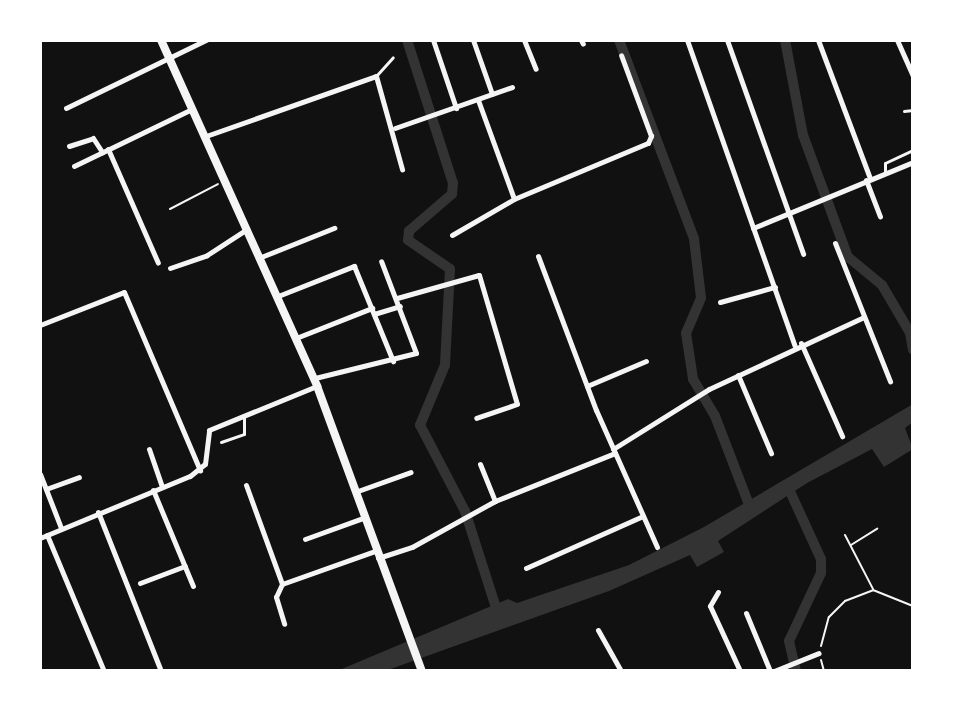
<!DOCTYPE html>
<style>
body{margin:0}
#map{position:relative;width:953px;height:711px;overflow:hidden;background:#111;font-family:Rubik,sans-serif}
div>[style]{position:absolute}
.water>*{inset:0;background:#333}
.canal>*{height:10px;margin:-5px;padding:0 5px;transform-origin:5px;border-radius:5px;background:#333}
.path>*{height:2px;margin:-1px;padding:0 1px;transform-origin:1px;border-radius:1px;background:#f5f5f5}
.service>*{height:3px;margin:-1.5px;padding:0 1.5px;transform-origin:1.5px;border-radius:1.5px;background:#f5f5f5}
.minor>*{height:5px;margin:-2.5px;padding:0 2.5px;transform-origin:2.5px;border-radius:2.5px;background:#f5f5f5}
.secondary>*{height:8px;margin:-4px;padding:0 4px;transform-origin:4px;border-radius:4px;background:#f5f5f5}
span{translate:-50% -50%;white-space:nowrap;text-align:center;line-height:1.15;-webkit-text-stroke:7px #fff;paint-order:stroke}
.frame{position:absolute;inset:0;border:42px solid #fff;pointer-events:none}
</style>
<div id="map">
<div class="water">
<div style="clip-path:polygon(913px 404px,913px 422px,905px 428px,913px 449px,884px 467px,872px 449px,807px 483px,718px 541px,724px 552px,697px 567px,690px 555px,609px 591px,385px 671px,337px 671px,508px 599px,517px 603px,629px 565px,704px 527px)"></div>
</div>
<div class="canal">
<div style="left:407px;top:40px;width:150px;rotate:72.2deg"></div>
<div style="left:453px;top:183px;width:11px;rotate:95deg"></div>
<div style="left:452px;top:194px;width:57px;rotate:139.3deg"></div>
<div style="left:409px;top:231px;width:9px;rotate:96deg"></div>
<div style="left:408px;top:240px;width:51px;rotate:34.6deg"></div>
<div style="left:450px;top:269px;width:96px;rotate:93deg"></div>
<div style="left:445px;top:365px;width:65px;rotate:112.6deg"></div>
<div style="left:420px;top:425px;width:97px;rotate:62.4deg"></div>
<div style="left:465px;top:511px;width:111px;rotate:72.2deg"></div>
<div style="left:619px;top:40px;width:213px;rotate:69.3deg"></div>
<div style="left:694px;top:239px;width:59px;rotate:83.2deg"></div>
<div style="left:701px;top:298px;width:38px;rotate:113deg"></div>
<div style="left:686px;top:333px;width:47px;rotate:81.3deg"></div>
<div style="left:693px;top:379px;width:43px;rotate:59.3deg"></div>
<div style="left:715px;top:416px;width:101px;rotate:69deg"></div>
<div style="left:785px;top:40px;width:97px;rotate:79.3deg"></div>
<div style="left:803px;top:135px;width:130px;rotate:69.8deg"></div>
<div style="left:848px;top:257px;width:44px;rotate:39.5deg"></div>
<div style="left:882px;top:285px;width:56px;rotate:59.7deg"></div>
<div style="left:910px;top:333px;width:17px;rotate:80deg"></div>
<div style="left:788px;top:487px;width:79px;rotate:65.4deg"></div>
<div style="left:821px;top:559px;width:14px;rotate:90deg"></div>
<div style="left:821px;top:573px;width:75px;rotate:115.2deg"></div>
<div style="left:789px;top:641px;width:31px;rotate:77deg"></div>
</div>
<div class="path">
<div style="left:170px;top:209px;width:54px;rotate:-27.5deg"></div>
<div style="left:845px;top:535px;width:61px;rotate:62.6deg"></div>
<div style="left:851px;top:545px;width:31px;rotate:-32deg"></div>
<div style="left:821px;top:646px;width:30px;rotate:-75deg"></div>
<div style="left:829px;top:617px;width:23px;rotate:-45deg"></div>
<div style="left:845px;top:601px;width:30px;rotate:-21deg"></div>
<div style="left:873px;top:590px;width:43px;rotate:21.8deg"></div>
<div style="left:821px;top:660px;width:11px;rotate:75deg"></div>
</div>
<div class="service">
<div style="left:376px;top:76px;width:25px;rotate:-48deg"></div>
<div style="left:904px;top:111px;width:9px;rotate:-6deg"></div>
<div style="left:885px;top:172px;width:9px;rotate:-90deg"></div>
<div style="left:885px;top:163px;width:31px;rotate:-25deg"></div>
<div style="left:221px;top:442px;width:24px;rotate:-19deg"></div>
<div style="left:244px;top:434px;width:19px;rotate:-90deg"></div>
</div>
<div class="minor">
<div style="left:433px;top:40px;width:72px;rotate:71.3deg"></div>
<div style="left:473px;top:40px;width:57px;rotate:70.6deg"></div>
<div style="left:524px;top:40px;width:31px;rotate:68deg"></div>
<div style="left:581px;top:40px;width:4px;rotate:63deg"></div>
<div style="left:687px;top:40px;width:324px;rotate:70.6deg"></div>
<div style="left:727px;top:40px;width:227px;rotate:70.4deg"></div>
<div style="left:818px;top:40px;width:147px;rotate:69.4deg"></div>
<div style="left:897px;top:40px;width:39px;rotate:66deg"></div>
<div style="left:478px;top:100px;width:105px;rotate:70deg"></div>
<div style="left:66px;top:108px;width:156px;rotate:-25.9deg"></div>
<div style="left:395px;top:128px;width:124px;rotate:-19.3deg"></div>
<div style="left:206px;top:136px;width:180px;rotate:-19.4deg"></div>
<div style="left:376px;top:76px;width:97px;rotate:74.4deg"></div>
<div style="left:69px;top:146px;width:25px;rotate:-18deg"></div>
<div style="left:93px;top:138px;width:17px;rotate:57deg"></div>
<div style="left:108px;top:149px;width:124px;rotate:66.3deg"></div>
<div style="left:74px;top:166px;width:131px;rotate:-25.8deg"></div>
<div style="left:866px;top:180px;width:39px;rotate:69deg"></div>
<div style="left:753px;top:228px;width:173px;rotate:-22.4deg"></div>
<div style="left:452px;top:235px;width:72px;rotate:-30.1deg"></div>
<div style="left:514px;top:199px;width:145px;rotate:-22.7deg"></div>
<div style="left:648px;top:143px;width:8px;rotate:-67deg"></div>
<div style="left:651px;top:136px;width:86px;rotate:-110.3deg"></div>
<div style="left:835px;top:243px;width:149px;rotate:68.3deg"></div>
<div style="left:538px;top:256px;width:165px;rotate:69.4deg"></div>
<div style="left:596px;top:410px;width:150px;rotate:66deg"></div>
<div style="left:261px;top:257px;width:79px;rotate:-21.7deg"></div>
<div style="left:170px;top:268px;width:39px;rotate:-19deg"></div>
<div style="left:207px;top:255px;width:48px;rotate:-33deg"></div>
<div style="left:278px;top:296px;width:82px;rotate:-21.5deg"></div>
<div style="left:354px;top:266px;width:103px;rotate:67.7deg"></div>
<div style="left:397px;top:298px;width:85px;rotate:-15.7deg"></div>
<div style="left:479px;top:275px;width:134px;rotate:73.6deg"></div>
<div style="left:517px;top:404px;width:43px;rotate:161.1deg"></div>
<div style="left:720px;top:302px;width:57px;rotate:-15.3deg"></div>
<div style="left:374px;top:314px;width:27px;rotate:-17deg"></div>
<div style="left:40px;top:325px;width:90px;rotate:-21.4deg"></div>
<div style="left:124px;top:292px;width:194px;rotate:66.9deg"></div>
<div style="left:296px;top:338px;width:82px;rotate:-21.5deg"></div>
<div style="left:801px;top:343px;width:102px;rotate:66.2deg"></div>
<div style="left:738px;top:375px;width:85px;rotate:67.1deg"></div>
<div style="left:315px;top:378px;width:104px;rotate:-13.9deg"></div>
<div style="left:416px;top:353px;width:98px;rotate:-110.8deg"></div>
<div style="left:587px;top:386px;width:64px;rotate:-23deg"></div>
<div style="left:149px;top:449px;width:39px;rotate:71deg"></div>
<div style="left:613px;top:449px;width:113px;rotate:-32deg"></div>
<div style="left:709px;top:389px;width:169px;rotate:-24.9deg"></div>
<div style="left:480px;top:464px;width:40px;rotate:68deg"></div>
<div style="left:40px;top:474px;width:58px;rotate:68.7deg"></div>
<div style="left:246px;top:485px;width:105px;rotate:70deg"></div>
<div style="left:282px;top:584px;width:99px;rotate:-19.5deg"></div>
<div style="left:46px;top:489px;width:35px;rotate:-20deg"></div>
<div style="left:153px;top:490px;width:104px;rotate:67.4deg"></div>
<div style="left:355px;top:492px;width:59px;rotate:-19.7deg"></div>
<div style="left:98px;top:512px;width:171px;rotate:68.4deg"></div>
<div style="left:47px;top:535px;width:147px;rotate:67.3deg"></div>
<div style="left:40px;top:538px;width:162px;rotate:-22.5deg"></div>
<div style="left:190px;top:476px;width:19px;rotate:-39deg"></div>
<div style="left:205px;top:464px;width:34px;rotate:-83deg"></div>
<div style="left:209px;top:430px;width:117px;rotate:-22.2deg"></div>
<div style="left:305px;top:539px;width:62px;rotate:-19.9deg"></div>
<div style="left:378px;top:558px;width:36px;rotate:-18deg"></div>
<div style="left:412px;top:547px;width:95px;rotate:-29deg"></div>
<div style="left:495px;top:501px;width:129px;rotate:-21.8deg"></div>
<div style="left:526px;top:568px;width:128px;rotate:-24deg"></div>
<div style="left:140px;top:583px;width:48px;rotate:-20.7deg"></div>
<div style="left:282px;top:584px;width:14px;rotate:115deg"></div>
<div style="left:276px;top:597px;width:28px;rotate:73deg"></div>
<div style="left:718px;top:592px;width:16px;rotate:120deg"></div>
<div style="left:710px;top:606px;width:72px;rotate:65.2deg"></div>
<div style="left:746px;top:613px;width:63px;rotate:67.5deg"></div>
<div style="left:598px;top:630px;width:47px;rotate:60.7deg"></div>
<div style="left:774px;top:671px;width:48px;rotate:-21.8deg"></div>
</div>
<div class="secondary">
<div style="left:161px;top:40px;width:380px;rotate:65.7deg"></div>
<div style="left:317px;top:386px;width:304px;rotate:69.8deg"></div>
</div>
<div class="frame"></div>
</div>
